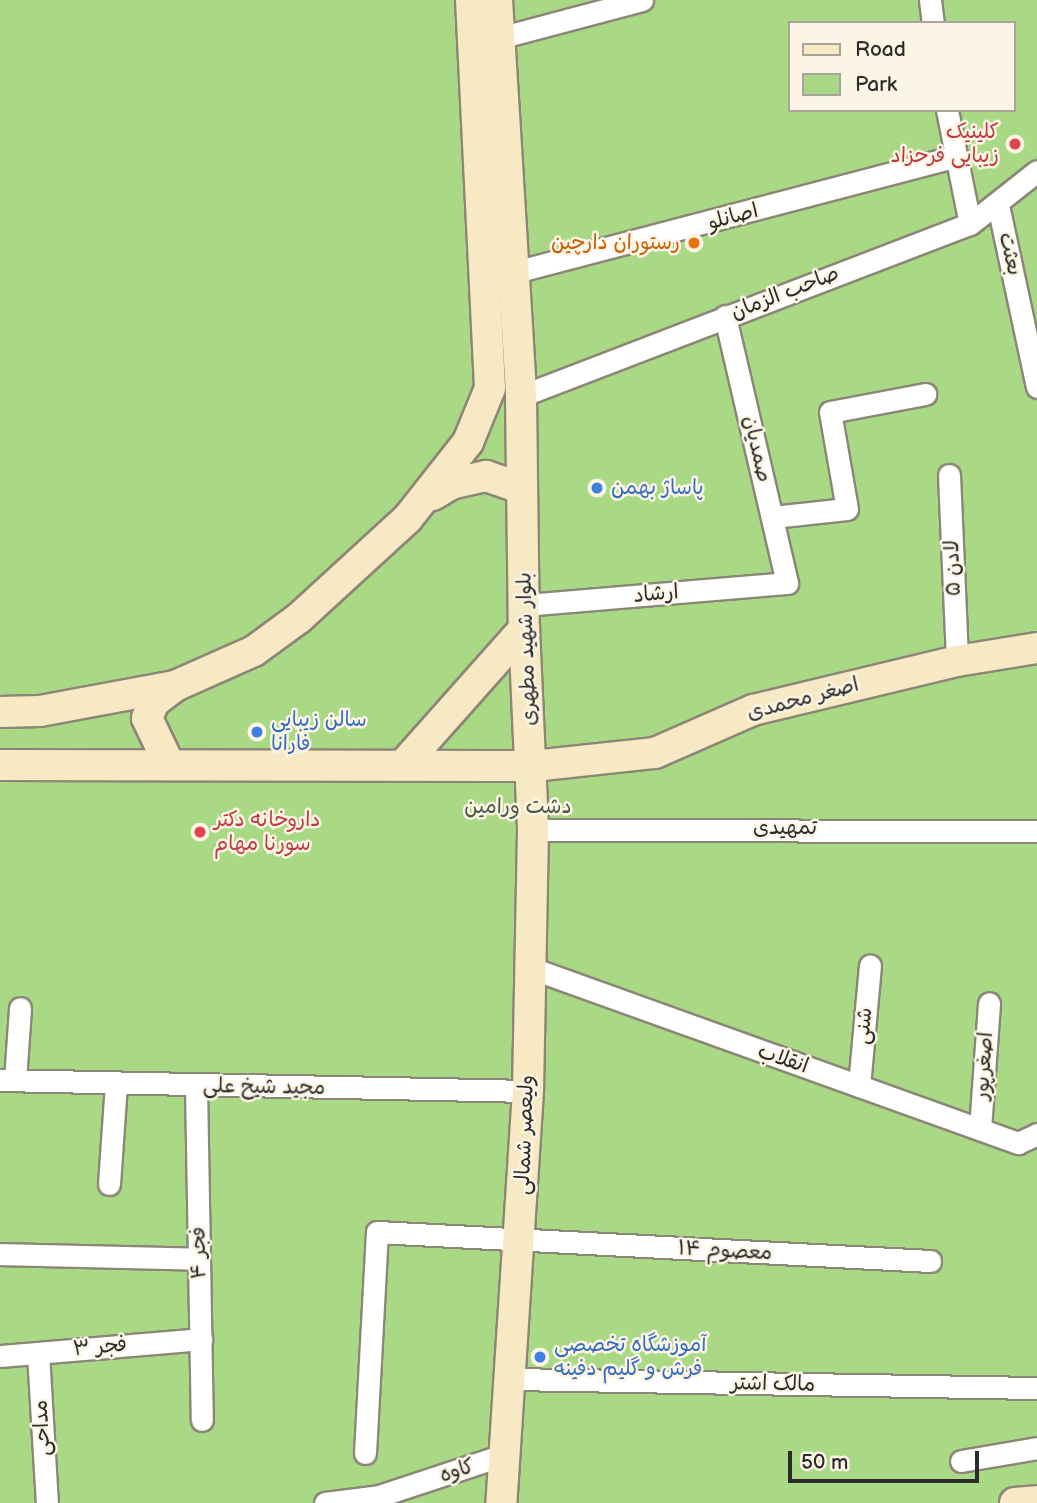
<!DOCTYPE html>
<meta charset="utf-8">
<style>
body{margin:0}
#map{position:relative;width:1037px;height:1503px;overflow:hidden;background:#eee1c0;font-family:"Balsamiq Sans","Playpen Sans Arabic",sans-serif}
div>[style]{position:absolute}
.green>*{inset:0;background:#aad986}
.roads{filter:drop-shadow(2px 0 #8c8676) drop-shadow(-2px 0 #8c8676) drop-shadow(0 2px #8c8676) drop-shadow(0 -2px #8c8676)}
.street>*{height:21px;margin:-10.5px;padding:0 10.5px;transform-origin:10.5px;border-radius:10.5px;background:#fff}
.secondary>*{height:30px;margin:-15px;padding:0 15px;transform-origin:15px;border-radius:15px;background:#f7e9c3}
.dots>*{width:19px;height:19px;translate:-50% -50%;box-sizing:border-box;border:4px solid #fcf5e5;border-radius:50%}
span{translate:-50% -50%;white-space:nowrap;text-align:center;line-height:1.15;-webkit-text-stroke:5px #fcf5e5;paint-order:stroke}
.health-label{font-size:21px;color:#be3a42}
.right{translate:-100% -50%;text-align:right}
.left{translate:0 -50%;text-align:left}
.street-label{font-size:21px;color:#2b2b2b}
.food-label{font-size:21px;color:#c56008}
.shop-label{font-size:21px;color:#366cbe}
.park-label{font-size:21px;color:#4b5642}
.legend{position:absolute;left:788px;top:21px;width:228px;height:91px;box-sizing:border-box;background:#fcf5e5;border:2px solid #a8a49b;margin:0;padding:9px 12px;list-style:none;font-size:21px;color:#2b2b2b}
.legend li{display:flex;align-items:center;gap:14px;height:35px}
.legend b{width:35px;border:2px solid #a8a49b}
.scale{position:absolute;left:788px;top:1451px;width:191px;height:32px;box-sizing:border-box;border:4px solid #2b2b2b;border-top:0;padding-left:9px;font-size:21px;line-height:24px;white-space:nowrap;color:#2b2b2b;-webkit-text-stroke:5px #fcf5e5;paint-order:stroke}
</style>
<div id="map">
<div class="green">
<div style="clip-path:polygon(evenodd,0 0,1037px 0,1037px 1503px,0 1503px,0 0,790px 23px,1014px 23px,1014px 110px,790px 110px,790px 23px)"></div>
</div>
<div class="roads">
<div class="street">
<div style="left:930px;top:0;width:23px;rotate:83deg"></div>
<div style="left:499px;top:38px;width:148px;rotate:-14.9deg"></div>
<div style="left:947px;top:110px;width:116px;rotate:78.6deg"></div>
<div style="left:998px;top:205px;width:186px;rotate:77.9deg"></div>
<div style="left:511px;top:273px;width:458px;rotate:-14.7deg"></div>
<div style="left:521px;top:396px;width:481px;rotate:-21deg"></div>
<div style="left:970px;top:224px;width:85px;rotate:-38.3deg"></div>
<div style="left:949px;top:475px;width:186px;rotate:87.5deg"></div>
<div style="left:773px;top:517px;width:74px;rotate:-6.2deg"></div>
<div style="left:847px;top:509px;width:98px;rotate:-99.9deg"></div>
<div style="left:830px;top:412px;width:97px;rotate:-10.7deg"></div>
<div style="left:525px;top:605px;width:263px;rotate:-4.8deg"></div>
<div style="left:787px;top:583px;width:274px;rotate:-103.1deg"></div>
<div style="left:533px;top:830px;width:504px;rotate:0.11deg"></div>
<div style="left:528px;top:967px;width:521px;rotate:19.76deg"></div>
<div style="left:1018px;top:1143px;width:21px;rotate:-25deg"></div>
<div style="left:0;top:1080px;width:528px;rotate:1.19deg"></div>
<div style="left:15px;top:1080px;width:72px;rotate:-86deg"></div>
<div style="left:196px;top:1086px;width:334px;rotate:89deg"></div>
<div style="left:859px;top:1086px;width:121px;rotate:-84.8deg"></div>
<div style="left:980px;top:1129px;width:126px;rotate:-85.9deg"></div>
<div style="left:109px;top:1184px;width:100px;rotate:-86deg"></div>
<div style="left:0;top:1254px;width:199px;rotate:1.4deg"></div>
<div style="left:38px;top:1353px;width:150px;rotate:86.6deg"></div>
<div style="left:0;top:1356px;width:202px;rotate:-4.8deg"></div>
<div style="left:510px;top:1379px;width:527px;rotate:0.98deg"></div>
<div style="left:365px;top:1453px;width:221px;rotate:-86.9deg"></div>
<div style="left:377px;top:1232px;width:554px;rotate:3deg"></div>
<div style="left:961px;top:1461px;width:77px;rotate:-9.7deg"></div>
<div style="left:325px;top:1503px;width:54px;rotate:-7.4deg"></div>
<div style="left:379px;top:1496px;width:134px;rotate:-18.3deg"></div>
</div>
<div class="secondary">
<div style="left:497px;top:0;width:397px;rotate:86.5deg"></div>
<div style="left:521px;top:396px;width:233px;rotate:89.3deg"></div>
<div style="left:524px;top:629px;width:201px;rotate:87.4deg"></div>
<div style="left:533px;top:830px;width:261px;rotate:91.1deg"></div>
<div style="left:528px;top:1091px;width:413px;rotate:93.7deg"></div>
<div style="left:433px;top:495px;width:21px;rotate:-31deg"></div>
<div style="left:451px;top:484px;width:36px;rotate:-13deg"></div>
<div style="left:486px;top:476px;width:36px;rotate:19deg"></div>
<div style="left:0;top:712px;width:40px;rotate:-1.4deg"></div>
<div style="left:40px;top:711px;width:137px;rotate:-10.5deg"></div>
<div style="left:175px;top:686px;width:86px;rotate:-23.9deg"></div>
<div style="left:254px;top:651px;width:56px;rotate:-36.3deg"></div>
<div style="left:299px;top:618px;width:148px;rotate:-42.5deg"></div>
<div style="left:408px;top:518px;width:97px;rotate:-51.7deg"></div>
<div style="left:468px;top:442px;width:58px;rotate:-67.8deg"></div>
<div style="left:490px;top:388px;width:388px;rotate:-92.8deg"></div>
<div style="left:169px;top:764px;width:51px;rotate:-115.6deg"></div>
<div style="left:147px;top:718px;width:17px;rotate:-66deg"></div>
<div style="left:154px;top:702px;width:26px;rotate:-37deg"></div>
<div style="left:404px;top:764px;width:181px;rotate:-48.4deg"></div>
<div style="left:0;top:765px;width:533px;rotate:0.11deg"></div>
<div style="left:533px;top:766px;width:123px;rotate:-6.1deg"></div>
<div style="left:655px;top:753px;width:107px;rotate:-23.7deg"></div>
<div style="left:753px;top:710px;width:210px;rotate:-13.5deg"></div>
<div style="left:957px;top:661px;width:81px;rotate:-9.2deg"></div>
<div style="left:1015px;top:1503px;width:22px;rotate:-5deg"></div>
</div>
</div>
<div class="dots">
<div style="left:1015px;top:144px;background:#e0444e"></div>
<div style="left:694px;top:243px;background:#e8710a"></div>
<div style="left:597px;top:488px;background:#3f7fe0"></div>
<div style="left:257px;top:732px;background:#3f7fe0"></div>
<div style="left:200px;top:832px;background:#e0444e"></div>
<div style="left:540px;top:1357px;background:#3f7fe0"></div>
</div>
<div class="health-label">
<span class="right" style="left:999px;top:144px">کلینیک<br>زیبایی فرحزاد</span>
<span class="left" style="left:214px;top:832px">داروخانه دکتر<br>سورنا مهام</span>
</div>
<div class="street-label">
<span style="left:733px;top:217px;rotate:-15deg">اصانلو</span>
<span style="left:1010px;top:254px;rotate:77deg">بعثت</span>
<span style="left:785px;top:293px;rotate:-21deg">صاحب الزمان</span>
<span style="left:757px;top:449px;rotate:77deg">صمدیان</span>
<span style="left:953px;top:568px;rotate:-92deg">لادن ۵</span>
<span style="left:656px;top:594px;rotate:-5deg">ارشاد</span>
<span style="left:527px;top:649px;rotate:-92deg">بلوار شهید مطهری</span>
<span style="left:803px;top:699px;rotate:-15deg">اصغر محمدی</span>
<span style="left:785px;top:828px">تمهیدی</span>
<span style="left:864px;top:1026px;rotate:-85deg">شنی</span>
<span style="left:783px;top:1059px;rotate:19deg">انقلاب</span>
<span style="left:984px;top:1066px;rotate:-86deg">اصغرپور</span>
<span style="left:264px;top:1087px;rotate:1deg">مجید شیخ علی</span>
<span style="left:525px;top:1135px;rotate:-88deg">ولیعصر شمالی</span>
<span style="left:725px;top:1251px;rotate:3deg">۱۴ معصوم</span>
<span style="left:199px;top:1253px;rotate:-91deg">فجر ۴</span>
<span style="left:100px;top:1347px;rotate:-5deg">فجر ۳</span>
<span style="left:773px;top:1384px;rotate:1deg">مالک اشتر</span>
<span style="left:42px;top:1428px;rotate:-93deg">مداحی</span>
<span style="left:457px;top:1471px;rotate:-18deg">کاوه</span>
</div>
<div class="food-label">
<span class="right" style="left:680px;top:243px">رستوران دارچین</span>
</div>
<div class="shop-label">
<span class="left" style="left:611px;top:488px">پاساژ بهمن</span>
<span class="left" style="left:271px;top:732px">سالن زیبایی<br>فارانا</span>
<span class="left" style="left:554px;top:1357px">آموزشگاه تخصصی<br>فرش و گلیم دفینه</span>
</div>
<div class="park-label">
<span style="left:518px;top:807px">دشت ورامین</span>
</div>
<ul class="legend">
<li><b style="height:9px;background:#f7e9c3"></b>Road</li>
<li><b style="height:19px;background:#aad986"></b>Park</li>
</ul>
<div class="scale">50 m</div>
</div>
